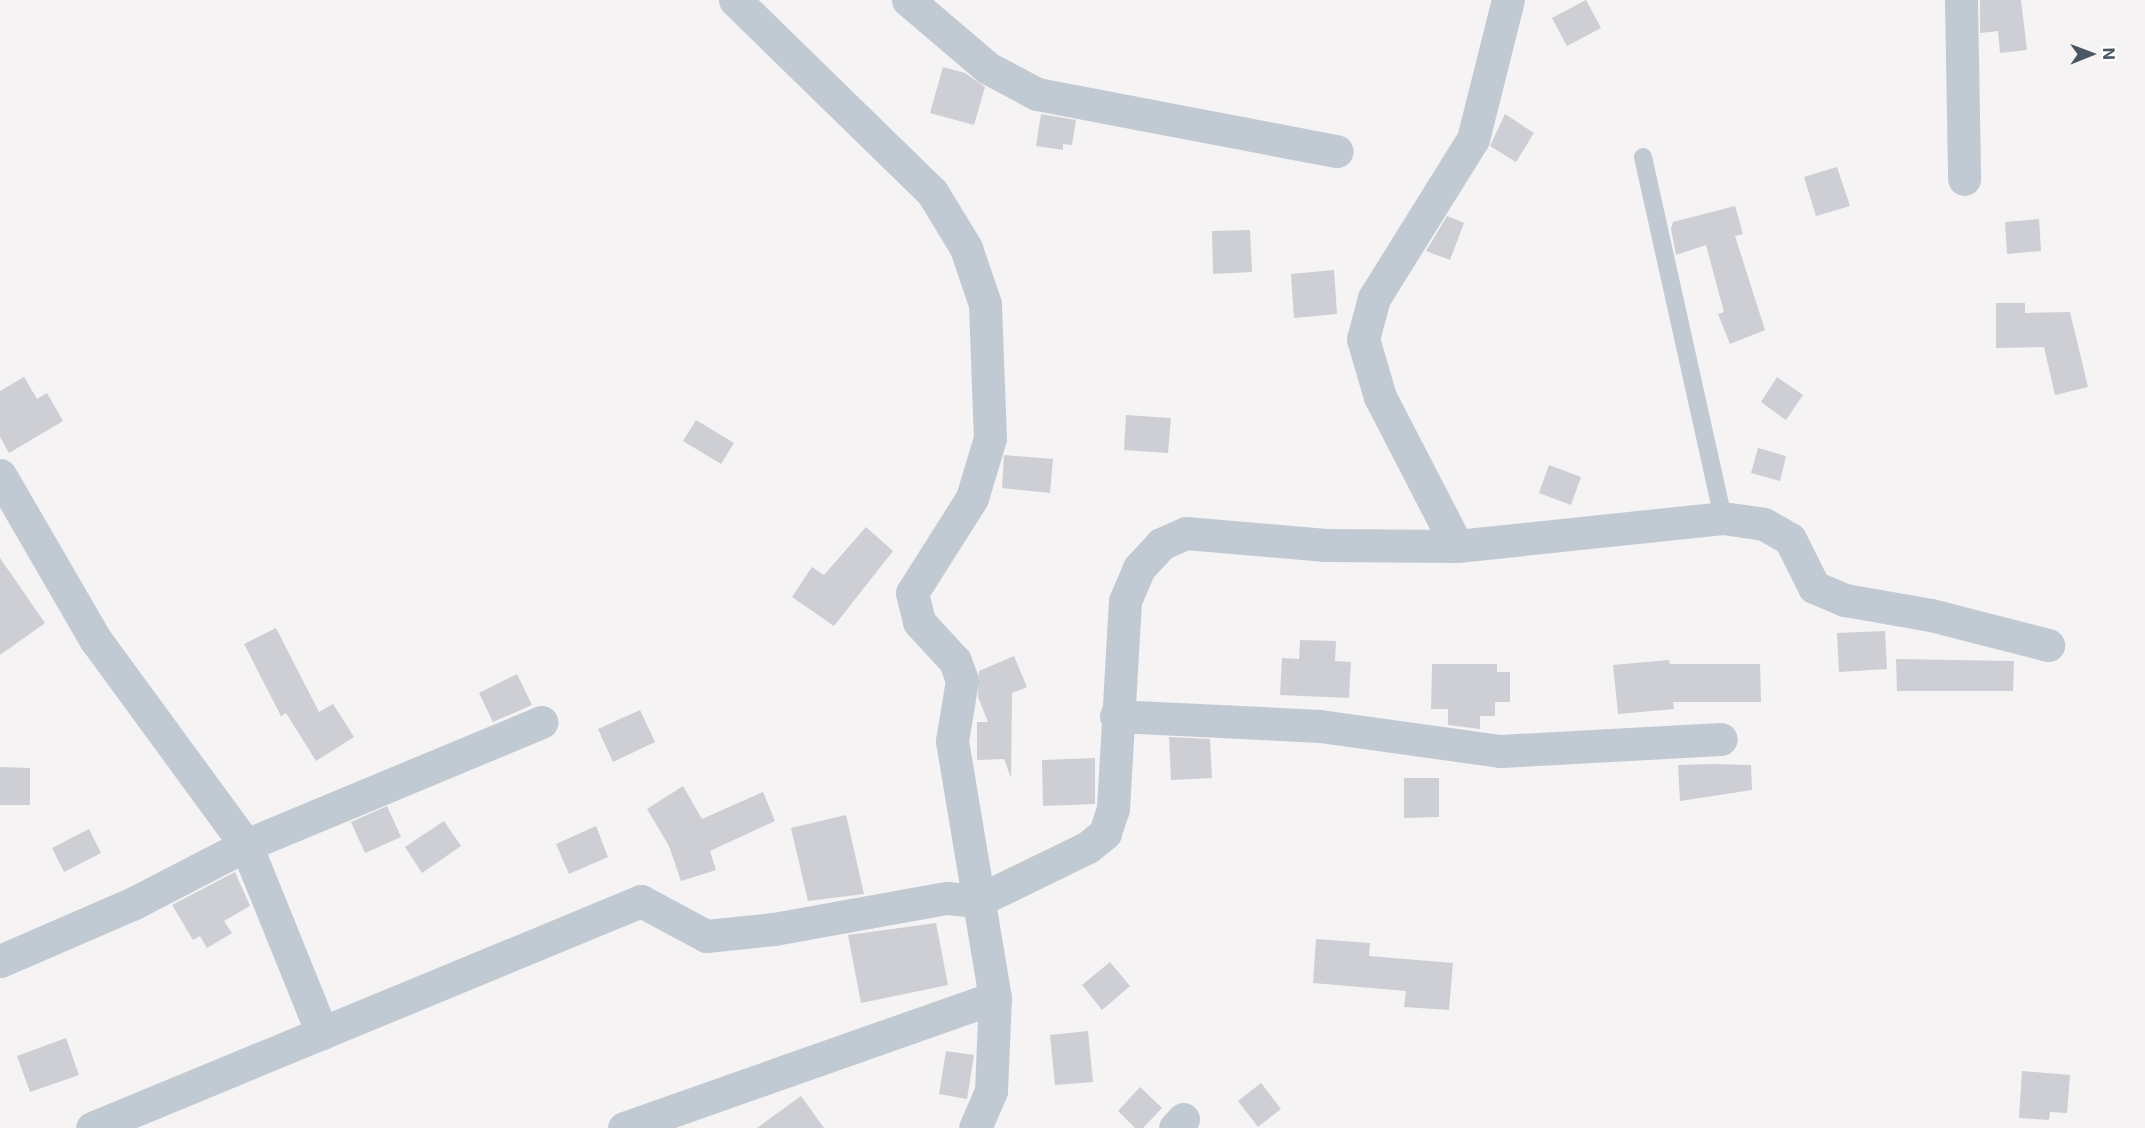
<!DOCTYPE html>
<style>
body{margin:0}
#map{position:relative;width:2145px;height:1128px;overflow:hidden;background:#f5f3f3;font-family:Inter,sans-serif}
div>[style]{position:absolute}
.building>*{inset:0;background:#cdcfd5}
.lane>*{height:18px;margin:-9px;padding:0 9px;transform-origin:9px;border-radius:9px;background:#c1cad2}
.street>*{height:33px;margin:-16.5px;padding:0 16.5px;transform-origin:16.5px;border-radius:16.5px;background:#c1cad2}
span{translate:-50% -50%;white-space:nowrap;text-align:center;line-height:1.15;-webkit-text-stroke:4.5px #fff;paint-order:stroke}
.north{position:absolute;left:2061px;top:24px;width:60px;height:60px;-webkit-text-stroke:4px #fff;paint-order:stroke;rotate:89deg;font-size:16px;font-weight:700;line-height:24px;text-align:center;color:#4a5661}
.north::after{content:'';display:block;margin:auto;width:21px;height:27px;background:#4a5661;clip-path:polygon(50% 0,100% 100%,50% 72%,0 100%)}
</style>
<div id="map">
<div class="building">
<div style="clip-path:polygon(1586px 0,1601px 28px,1567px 46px,1552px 18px)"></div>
<div style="clip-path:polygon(1980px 0,2021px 0,2027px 50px,2000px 53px,1998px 31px,1980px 33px)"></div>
<div style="clip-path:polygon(943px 67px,965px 73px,985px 87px,974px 125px,930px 113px)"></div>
<div style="clip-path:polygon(1041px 114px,1076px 120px,1072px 145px,1063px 144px,1063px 150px,1036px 146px)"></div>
<div style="clip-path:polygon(1505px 114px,1534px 133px,1516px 162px,1490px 146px)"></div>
<div style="clip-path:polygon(1837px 167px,1850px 206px,1816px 216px,1804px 177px)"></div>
<div style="clip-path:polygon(1735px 206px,1743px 234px,1735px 236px,1765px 330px,1730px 344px,1718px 314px,1724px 312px,1706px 245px,1676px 255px,1671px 229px,1673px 222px)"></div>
<div style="clip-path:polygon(1447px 216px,1464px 223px,1450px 260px,1426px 251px)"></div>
<div style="clip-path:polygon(2039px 219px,2041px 251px,2007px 254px,2005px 222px)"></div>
<div style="clip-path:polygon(1250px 230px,1252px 272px,1213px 274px,1212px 231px)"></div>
<div style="clip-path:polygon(1334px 270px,1337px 314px,1294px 318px,1291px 274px)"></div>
<div style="clip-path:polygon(1996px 303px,2025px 303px,2025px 313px,2070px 312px,2088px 387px,2055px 395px,2044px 347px,1996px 348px)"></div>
<div style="clip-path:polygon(24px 377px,37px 399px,47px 393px,63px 421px,9px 453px,0 437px,0 391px)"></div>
<div style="clip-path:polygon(1777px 377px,1803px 395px,1786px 420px,1761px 402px)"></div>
<div style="clip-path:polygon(1126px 415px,1171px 418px,1168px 453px,1124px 450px)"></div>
<div style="clip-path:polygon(696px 420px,734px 443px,721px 464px,683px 441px)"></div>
<div style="clip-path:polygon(1758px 448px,1786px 456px,1780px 481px,1751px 473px)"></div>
<div style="clip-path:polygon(1004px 455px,1053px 459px,1050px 493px,1002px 488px)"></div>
<div style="clip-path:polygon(1549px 465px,1581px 477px,1571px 505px,1539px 493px)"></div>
<div style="clip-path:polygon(866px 527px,893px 551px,834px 626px,792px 597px,812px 567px,824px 575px)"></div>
<div style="clip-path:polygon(0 558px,45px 623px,0 655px)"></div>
<div style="clip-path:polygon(276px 628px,319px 712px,333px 704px,354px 737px,316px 761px,286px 713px,281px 716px,244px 644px)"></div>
<div style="clip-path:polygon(1885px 631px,1887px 669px,1839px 672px,1837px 633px)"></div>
<div style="clip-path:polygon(1300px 640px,1336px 641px,1335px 661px,1351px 662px,1349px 698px,1280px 695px,1282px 658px,1299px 659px)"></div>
<div style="clip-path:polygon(1014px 656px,1027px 687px,1012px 693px,1011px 778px,1004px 759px,977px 760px,977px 722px,988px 722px,978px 697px,979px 671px)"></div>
<div style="clip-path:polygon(1896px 659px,2014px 661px,2013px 691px,1897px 691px)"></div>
<div style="clip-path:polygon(1669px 660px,1670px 664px,1760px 664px,1761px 702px,1673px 702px,1674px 709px,1618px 714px,1613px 665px)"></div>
<div style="clip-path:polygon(1432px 664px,1497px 664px,1497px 672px,1510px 672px,1510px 702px,1495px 702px,1495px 716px,1480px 716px,1480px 729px,1448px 725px,1448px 709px,1431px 709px)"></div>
<div style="clip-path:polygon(517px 674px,532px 705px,493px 722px,479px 693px)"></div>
<div style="clip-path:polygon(640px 710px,655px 742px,613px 762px,598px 729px)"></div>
<div style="clip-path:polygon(1169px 737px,1210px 739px,1212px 778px,1171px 780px)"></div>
<div style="clip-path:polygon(1095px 758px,1095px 804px,1043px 806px,1042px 760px)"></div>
<div style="clip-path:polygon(1714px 764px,1751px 765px,1752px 790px,1680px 801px,1678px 765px)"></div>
<div style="clip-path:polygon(0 767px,30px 768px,30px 805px,0 805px)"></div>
<div style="clip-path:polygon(1404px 778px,1439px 778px,1439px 817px,1404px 818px)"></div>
<div style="clip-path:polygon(683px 786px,702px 819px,763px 792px,775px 821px,710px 851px,716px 870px,681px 881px,669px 846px,647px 809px)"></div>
<div style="clip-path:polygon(387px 806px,401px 837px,365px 853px,351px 822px)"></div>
<div style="clip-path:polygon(846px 815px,864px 894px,808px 901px,791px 828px)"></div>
<div style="clip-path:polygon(444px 821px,461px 846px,422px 873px,405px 847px)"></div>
<div style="clip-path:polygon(596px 826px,608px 857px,569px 874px,556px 844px)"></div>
<div style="clip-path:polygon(89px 829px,101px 853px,64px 872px,52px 848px)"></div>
<div style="clip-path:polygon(235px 872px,250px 906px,224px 921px,232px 933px,207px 948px,200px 936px,193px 940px,172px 905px)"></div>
<div style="clip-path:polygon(936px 923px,948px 985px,861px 1003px,848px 935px)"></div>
<div style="clip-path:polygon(1316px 939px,1370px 943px,1369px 956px,1453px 963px,1449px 1010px,1404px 1007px,1406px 991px,1313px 983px)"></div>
<div style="clip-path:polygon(1110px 962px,1130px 986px,1102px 1010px,1082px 985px)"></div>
<div style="clip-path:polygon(1088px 1031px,1093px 1082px,1055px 1085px,1050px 1035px)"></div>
<div style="clip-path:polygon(66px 1038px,79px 1075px,30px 1092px,17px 1056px)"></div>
<div style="clip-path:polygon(946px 1051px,974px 1055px,967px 1099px,939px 1094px)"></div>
<div style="clip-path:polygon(2022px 1071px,2070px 1075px,2067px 1113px,2050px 1112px,2049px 1120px,2019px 1118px)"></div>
<div style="clip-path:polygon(1261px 1083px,1281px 1109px,1258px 1127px,1238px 1101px)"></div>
<div style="clip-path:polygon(1140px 1087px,1162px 1108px,1143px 1128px,1135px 1128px,1118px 1111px)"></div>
<div style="clip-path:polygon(801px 1096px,824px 1128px,757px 1128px)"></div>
</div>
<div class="lane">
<div style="left:1643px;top:157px;width:370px;rotate:77.5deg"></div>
</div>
<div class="street">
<div style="left:735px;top:0;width:275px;rotate:44.3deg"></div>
<div style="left:932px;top:192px;width:66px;rotate:58.7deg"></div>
<div style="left:966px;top:248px;width:59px;rotate:71.3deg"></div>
<div style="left:985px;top:304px;width:134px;rotate:87.9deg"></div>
<div style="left:990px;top:438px;width:63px;rotate:106.7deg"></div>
<div style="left:972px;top:498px;width:112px;rotate:122.3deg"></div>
<div style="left:912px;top:593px;width:30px;rotate:76deg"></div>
<div style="left:919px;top:622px;width:53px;rotate:47.3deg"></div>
<div style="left:955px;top:661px;width:20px;rotate:70deg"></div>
<div style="left:962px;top:680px;width:62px;rotate:99.3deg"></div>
<div style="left:952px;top:741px;width:260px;rotate:80.5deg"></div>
<div style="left:995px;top:997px;width:94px;rotate:92.4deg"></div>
<div style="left:991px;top:1091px;width:40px;rotate:113.4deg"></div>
<div style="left:908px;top:0;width:105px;rotate:40.4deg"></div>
<div style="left:988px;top:68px;width:55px;rotate:28deg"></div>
<div style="left:1037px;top:94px;width:305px;rotate:10.8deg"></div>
<div style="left:1961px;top:0;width:179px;rotate:89deg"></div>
<div style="left:0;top:475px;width:190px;rotate:59.9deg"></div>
<div style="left:95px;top:639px;width:255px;rotate:53.8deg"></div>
<div style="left:246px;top:845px;width:203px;rotate:68deg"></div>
<div style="left:1457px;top:546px;width:168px;rotate:-117.3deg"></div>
<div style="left:1380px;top:397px;width:60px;rotate:-106.3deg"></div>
<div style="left:1363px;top:339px;width:42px;rotate:-75deg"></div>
<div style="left:1374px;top:298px;width:187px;rotate:-58.1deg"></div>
<div style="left:1473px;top:139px;width:143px;rotate:-75.9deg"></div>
<div style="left:1116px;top:716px;width:204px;rotate:2.8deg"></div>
<div style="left:1320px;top:726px;width:182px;rotate:7.9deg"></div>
<div style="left:1500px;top:751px;width:221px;rotate:-3.1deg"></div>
<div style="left:0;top:961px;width:146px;rotate:-23.4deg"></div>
<div style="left:134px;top:903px;width:126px;rotate:-27.4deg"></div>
<div style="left:246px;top:845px;width:320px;rotate:-22.6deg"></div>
<div style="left:92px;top:1128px;width:594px;rotate:-22.46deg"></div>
<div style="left:641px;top:901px;width:74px;rotate:28.3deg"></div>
<div style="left:706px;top:936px;width:68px;rotate:-5.9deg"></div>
<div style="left:774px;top:929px;width:176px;rotate:-10.2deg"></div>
<div style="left:947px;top:898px;width:30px;rotate:6deg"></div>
<div style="left:977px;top:901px;width:123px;rotate:-25.9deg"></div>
<div style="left:1088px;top:847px;width:22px;rotate:-39deg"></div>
<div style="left:1105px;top:833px;width:25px;rotate:-72deg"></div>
<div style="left:1113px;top:809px;width:208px;rotate:-86.7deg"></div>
<div style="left:1125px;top:601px;width:36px;rotate:-67deg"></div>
<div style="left:1139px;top:568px;width:33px;rotate:-47deg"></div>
<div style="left:1161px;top:544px;width:27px;rotate:-24deg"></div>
<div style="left:1186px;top:533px;width:140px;rotate:4.9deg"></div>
<div style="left:1325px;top:545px;width:132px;rotate:0.4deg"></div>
<div style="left:1457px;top:546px;width:267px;rotate:-6deg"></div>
<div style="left:1723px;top:518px;width:41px;rotate:8.3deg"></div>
<div style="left:1764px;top:524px;width:30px;rotate:30deg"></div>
<div style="left:1790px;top:539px;width:54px;rotate:63.4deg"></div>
<div style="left:1814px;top:587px;width:34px;rotate:23deg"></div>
<div style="left:1845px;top:600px;width:87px;rotate:9.9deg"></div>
<div style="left:1931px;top:615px;width:121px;rotate:14.4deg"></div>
<div style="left:624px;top:1128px;width:393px;rotate:-19.4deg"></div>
<div style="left:1175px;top:1128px;width:12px;rotate:-48deg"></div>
</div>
<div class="north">N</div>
</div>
